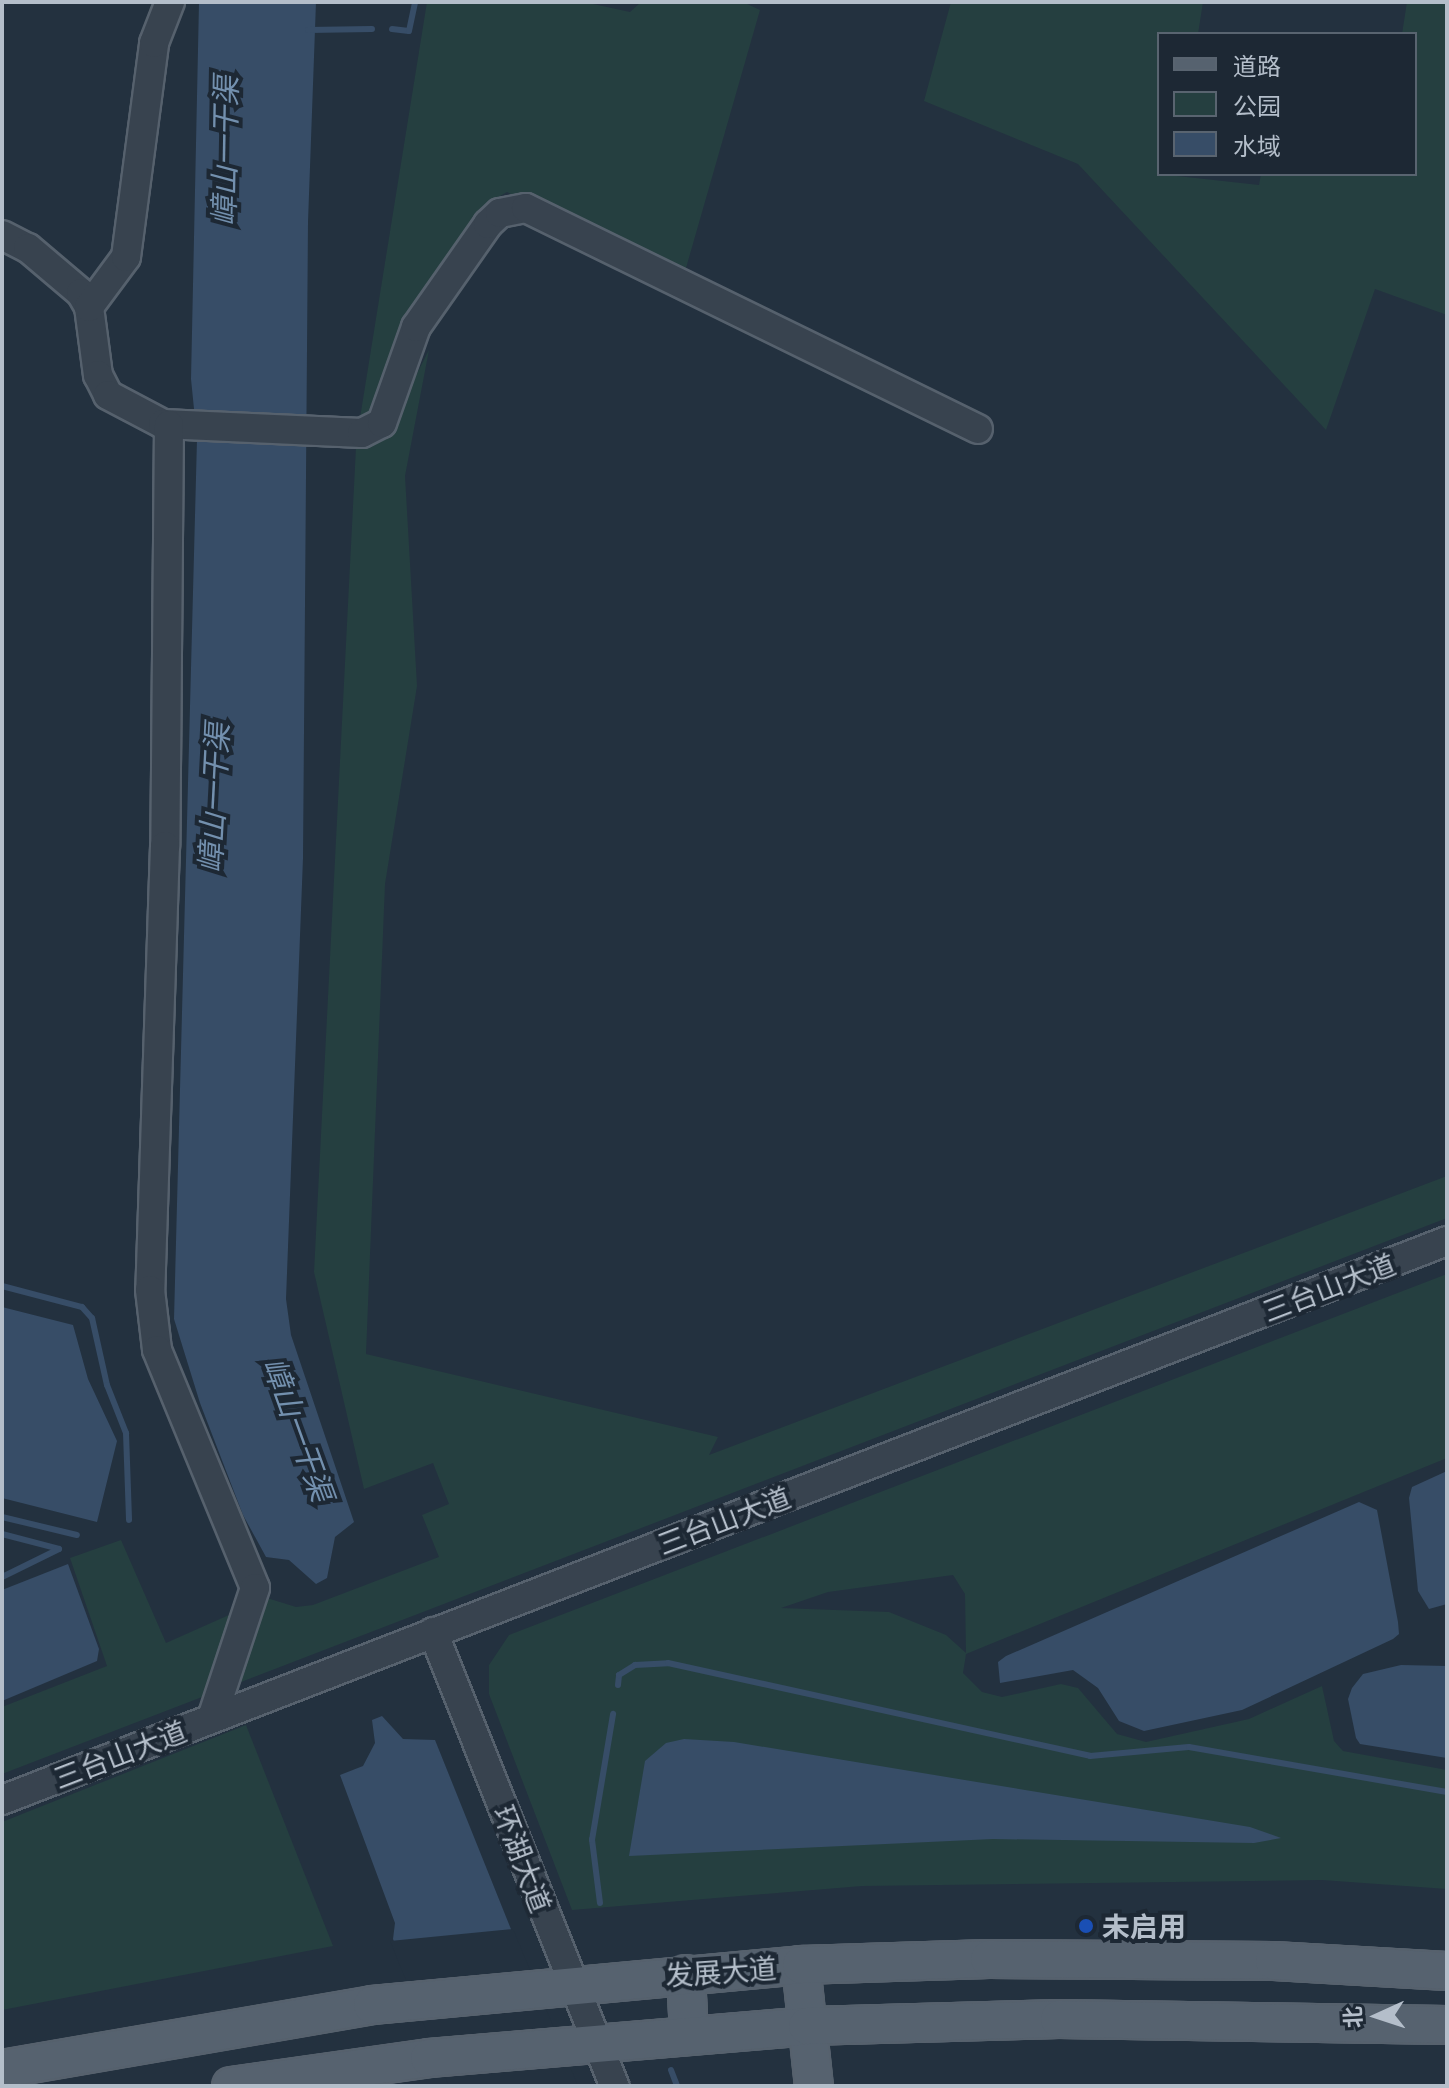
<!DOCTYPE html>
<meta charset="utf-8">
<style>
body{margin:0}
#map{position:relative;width:1449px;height:2088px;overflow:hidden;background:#23313f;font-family:Commissioner,"Noto Sans SC",sans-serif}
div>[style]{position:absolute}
.green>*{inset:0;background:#253f40}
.water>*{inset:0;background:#374d67}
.pier>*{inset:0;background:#23313f}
.stream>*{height:6px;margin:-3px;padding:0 3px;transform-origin:3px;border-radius:3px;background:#374d67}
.roads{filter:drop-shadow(2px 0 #56616d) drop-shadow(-2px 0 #56616d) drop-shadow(0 2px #56616d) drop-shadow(0 -2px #56616d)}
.minor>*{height:28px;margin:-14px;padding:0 14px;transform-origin:14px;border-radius:14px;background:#38434f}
.major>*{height:36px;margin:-18px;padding:0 18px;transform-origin:18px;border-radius:18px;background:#56626f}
.dots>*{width:22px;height:22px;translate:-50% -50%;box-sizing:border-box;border:4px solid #1d2834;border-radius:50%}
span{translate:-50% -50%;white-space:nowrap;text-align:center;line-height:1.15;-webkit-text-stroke:8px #1d2834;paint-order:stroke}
.street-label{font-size:28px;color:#b4beca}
.poi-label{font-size:28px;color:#b4beca;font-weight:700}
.left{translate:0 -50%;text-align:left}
.water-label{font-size:30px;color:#7390ae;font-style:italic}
.frame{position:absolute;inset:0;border:4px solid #b4beca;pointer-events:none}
.legend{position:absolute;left:1157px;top:32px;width:260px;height:144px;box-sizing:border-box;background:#1d2834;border:2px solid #596470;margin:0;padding:10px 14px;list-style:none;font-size:24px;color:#b4beca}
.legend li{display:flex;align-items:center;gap:16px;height:40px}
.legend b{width:40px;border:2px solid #596470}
.north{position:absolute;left:1337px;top:1976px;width:80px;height:80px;-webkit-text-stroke:6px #1d2834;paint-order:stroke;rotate:267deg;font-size:22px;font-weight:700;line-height:32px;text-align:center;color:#b4beca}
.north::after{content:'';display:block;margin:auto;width:28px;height:36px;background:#b4beca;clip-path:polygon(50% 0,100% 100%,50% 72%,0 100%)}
</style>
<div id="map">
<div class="green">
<div style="clip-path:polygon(427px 2px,584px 2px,630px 12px,641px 2px,743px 2px,760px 10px,684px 275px,507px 192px,483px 206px,415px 309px,374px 412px,360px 418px)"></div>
<div style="clip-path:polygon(951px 2px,1203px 2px,1198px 34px,1159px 34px,1159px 174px,1259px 185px,1261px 174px,1415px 174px,1415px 34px,1402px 34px,1407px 2px,1447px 2px,1447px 315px,1375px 289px,1326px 430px,1078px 164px,924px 101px)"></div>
<div style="clip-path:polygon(429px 350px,405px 476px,417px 686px,385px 884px,366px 1354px,718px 1437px,709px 1455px,1447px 1176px,1447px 1218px,2px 1774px,2px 1707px,107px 1666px,70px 1558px,121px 1540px,166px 1643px,267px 1598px,296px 1607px,313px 1605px,439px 1557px,422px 1515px,449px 1504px,433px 1463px,364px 1489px,314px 1272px,356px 447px,389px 428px)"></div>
<div style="clip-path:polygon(evenodd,1447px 1274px,1447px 1458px,966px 1654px,963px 1673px,982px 1692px,1002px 1697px,1061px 1684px,1078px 1688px,1117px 1734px,1146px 1742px,1249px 1719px,1322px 1686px,1334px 1741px,1343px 1751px,1447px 1770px,1447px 1889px,1322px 1880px,862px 1886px,572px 1910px,489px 1694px,489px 1665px,509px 1635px,1447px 1274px,953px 1575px,965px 1594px,966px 1653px,946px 1635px,889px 1612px,781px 1608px,828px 1592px,953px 1575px)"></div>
<div style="clip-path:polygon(246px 1725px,333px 1946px,2px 2010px,2px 1822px)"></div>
</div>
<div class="water">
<div style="clip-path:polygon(199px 2px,316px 2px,308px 222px,303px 858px,286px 1299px,291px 1335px,354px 1522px,335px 1537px,327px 1578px,316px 1584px,289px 1560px,266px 1557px,243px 1515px,200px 1403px,174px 1319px,197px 439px,191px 379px)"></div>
<div style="clip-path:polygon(2px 1307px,73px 1325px,88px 1379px,117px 1441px,97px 1522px,2px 1498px)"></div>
<div style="clip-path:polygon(1447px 1471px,1447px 1604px,1429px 1609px,1418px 1591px,1409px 1498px,1412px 1487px)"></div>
<div style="clip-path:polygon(1359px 1502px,1377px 1510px,1398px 1622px,1399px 1634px,1393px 1639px,1242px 1710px,1144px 1731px,1119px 1721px,1098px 1688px,1073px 1670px,1000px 1683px,998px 1662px,1006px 1656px)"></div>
<div style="clip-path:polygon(68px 1564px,99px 1649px,97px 1661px,2px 1701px,2px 1590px)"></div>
<div style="clip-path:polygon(1401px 1665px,1447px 1666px,1447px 1758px,1360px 1744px,1356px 1738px,1348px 1699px,1352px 1688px,1363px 1674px)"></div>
<div style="clip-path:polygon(382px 1716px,403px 1739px,435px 1740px,574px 2086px,454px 2086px,393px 1939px,395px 1923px,340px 1775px,363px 1766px,375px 1743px,372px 1720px)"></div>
<div style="clip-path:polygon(684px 1739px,734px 1742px,1250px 1827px,1281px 1838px,1254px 1843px,993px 1839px,629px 1856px,645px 1761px,666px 1743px)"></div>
</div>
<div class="pier">
<div style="clip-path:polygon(513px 1929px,578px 2086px,449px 2086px,390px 1941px)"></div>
</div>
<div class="stream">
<div style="left:392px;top:29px;width:17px;rotate:7deg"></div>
<div style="left:409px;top:31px;width:30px;rotate:-78deg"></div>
<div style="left:308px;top:30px;width:64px;rotate:-0.9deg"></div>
<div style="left:2px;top:1286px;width:83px;rotate:14.7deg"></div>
<div style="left:82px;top:1307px;width:15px;rotate:48deg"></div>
<div style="left:92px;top:1318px;width:69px;rotate:77.4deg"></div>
<div style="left:107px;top:1385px;width:52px;rotate:68.4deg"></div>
<div style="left:126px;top:1433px;width:87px;rotate:88deg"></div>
<div style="left:2px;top:1517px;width:77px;rotate:13.5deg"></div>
<div style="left:2px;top:1534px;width:59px;rotate:14.7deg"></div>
<div style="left:59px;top:1549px;width:64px;rotate:153.8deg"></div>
<div style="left:618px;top:1685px;width:10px;rotate:-84deg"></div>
<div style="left:619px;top:1675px;width:19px;rotate:-32deg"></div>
<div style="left:635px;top:1665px;width:33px;rotate:-3deg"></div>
<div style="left:668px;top:1663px;width:432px;rotate:12.4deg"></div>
<div style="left:1090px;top:1756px;width:99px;rotate:-5.2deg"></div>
<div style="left:1189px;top:1747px;width:262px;rotate:9.9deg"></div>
<div style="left:600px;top:1903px;width:64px;rotate:-97.2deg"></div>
<div style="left:592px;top:1840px;width:128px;rotate:-80.5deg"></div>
<div style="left:671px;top:2070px;width:17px;rotate:69deg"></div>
</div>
<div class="roads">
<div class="minor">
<div style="left:2px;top:235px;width:29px;rotate:27deg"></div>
<div style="left:28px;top:248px;width:70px;rotate:40.3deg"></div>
<div style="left:81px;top:293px;width:16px;rotate:60deg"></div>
<div style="left:89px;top:307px;width:69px;rotate:82.5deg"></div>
<div style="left:98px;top:375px;width:22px;rotate:63deg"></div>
<div style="left:108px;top:395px;width:62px;rotate:27.8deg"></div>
<div style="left:163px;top:424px;width:199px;rotate:2.6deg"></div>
<div style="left:362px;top:433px;width:22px;rotate:-27deg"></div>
<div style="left:382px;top:423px;width:102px;rotate:-70.5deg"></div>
<div style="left:416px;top:327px;width:126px;rotate:-55deg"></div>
<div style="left:488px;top:224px;width:16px;rotate:-43deg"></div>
<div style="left:500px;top:213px;width:26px;rotate:-11deg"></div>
<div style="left:526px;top:208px;width:503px;rotate:26.06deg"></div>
<div style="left:89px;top:307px;width:62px;rotate:-53.5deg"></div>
<div style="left:126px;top:257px;width:216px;rotate:-82.5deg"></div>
<div style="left:154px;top:43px;width:44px;rotate:-68.7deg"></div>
<div style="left:169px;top:425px;width:421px;rotate:90.5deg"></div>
<div style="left:165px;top:846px;width:444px;rotate:91.9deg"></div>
<div style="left:150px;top:1290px;width:60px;rotate:83.3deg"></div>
<div style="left:157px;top:1350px;width:257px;rotate:67.6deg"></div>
<div style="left:255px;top:1588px;width:137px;rotate:108.3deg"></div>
<div style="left:433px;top:1632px;width:489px;rotate:68.2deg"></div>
<div style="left:2px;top:1800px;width:1549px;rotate:-21.15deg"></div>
</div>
<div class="major">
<div style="left:801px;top:1965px;width:122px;rotate:83.9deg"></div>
<div style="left:686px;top:1974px;width:61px;rotate:87.2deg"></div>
<div style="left:2px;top:2069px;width:375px;rotate:-9.8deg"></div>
<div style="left:372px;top:2005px;width:431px;rotate:-5.3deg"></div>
<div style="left:801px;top:1965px;width:188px;rotate:-1.8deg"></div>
<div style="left:989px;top:1959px;width:285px;rotate:0.4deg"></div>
<div style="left:1274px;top:1961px;width:173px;rotate:3.3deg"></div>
<div style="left:231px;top:2086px;width:200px;rotate:-8deg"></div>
<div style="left:429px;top:2058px;width:379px;rotate:-4.8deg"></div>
<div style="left:807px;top:2026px;width:252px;rotate:-1.6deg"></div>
<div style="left:1059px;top:2019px;width:388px;rotate:0.9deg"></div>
</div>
</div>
<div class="dots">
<div style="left:1086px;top:1926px;background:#1a4fb4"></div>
</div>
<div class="street-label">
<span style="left:1329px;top:1287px;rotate:-21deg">三台山大道</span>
<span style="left:724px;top:1520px;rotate:-21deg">三台山大道</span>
<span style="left:120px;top:1754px;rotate:-21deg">三台山大道</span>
<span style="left:523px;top:1859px;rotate:69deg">环湖大道</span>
<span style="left:721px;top:1971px;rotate:-4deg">发展大道</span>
</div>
<div class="poi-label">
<span class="left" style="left:1102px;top:1926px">未启用</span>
</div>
<div class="water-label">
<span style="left:224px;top:151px;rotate:-89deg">嶂山一干渠</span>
<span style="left:213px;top:798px;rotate:-87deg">嶂山一干渠</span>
<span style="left:299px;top:1429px;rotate:70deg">嶂山一干渠</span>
</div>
<div class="frame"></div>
<ul class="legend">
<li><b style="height:10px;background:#56626f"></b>道路</li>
<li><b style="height:22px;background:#253f40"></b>公园</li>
<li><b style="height:22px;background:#374d67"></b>水域</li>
</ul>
<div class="north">北</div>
</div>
